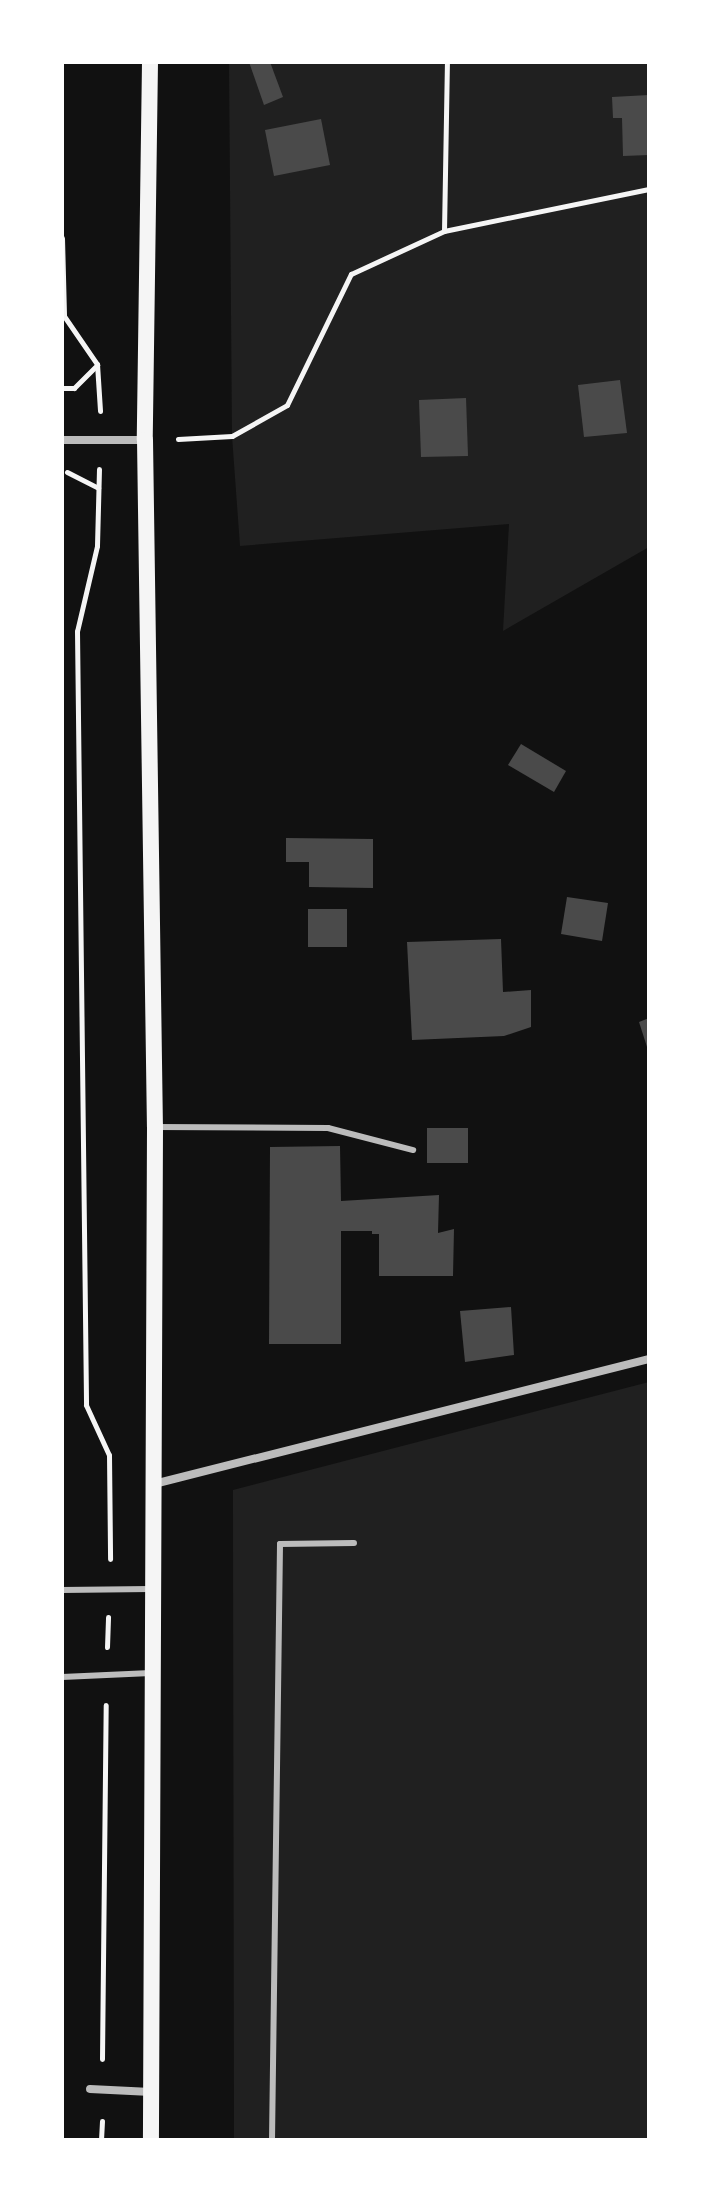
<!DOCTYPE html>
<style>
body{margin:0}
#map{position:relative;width:711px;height:2202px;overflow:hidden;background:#111;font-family:"Fira Sans",sans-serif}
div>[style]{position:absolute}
.green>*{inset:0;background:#202020}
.building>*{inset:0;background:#4a4a4a}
.path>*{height:5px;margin:-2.5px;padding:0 2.5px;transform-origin:2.5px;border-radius:2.5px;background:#f5f5f5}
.service>*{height:6px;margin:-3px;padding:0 3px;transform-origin:3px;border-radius:3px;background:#bcbcbc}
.minor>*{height:8px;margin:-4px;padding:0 4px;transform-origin:4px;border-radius:4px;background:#bcbcbc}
.secondary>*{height:16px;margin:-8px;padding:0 8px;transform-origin:8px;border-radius:8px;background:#f5f5f5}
span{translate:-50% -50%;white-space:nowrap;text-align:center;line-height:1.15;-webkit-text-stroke:6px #fff;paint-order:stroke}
.frame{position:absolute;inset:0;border:64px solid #fff;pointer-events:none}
</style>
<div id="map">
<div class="green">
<div style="clip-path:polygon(229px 62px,649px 62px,649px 547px,503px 631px,509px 524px,240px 546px,232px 436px)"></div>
<div style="clip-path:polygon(649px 1382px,649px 2140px,234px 2140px,233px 1490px)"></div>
</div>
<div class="building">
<div style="clip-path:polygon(249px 62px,270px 62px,283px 97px,264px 105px)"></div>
<div style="clip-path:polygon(649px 95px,649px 155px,623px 156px,622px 118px,613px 118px,612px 97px)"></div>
<div style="clip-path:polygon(321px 119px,330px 165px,274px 176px,265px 130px)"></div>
<div style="clip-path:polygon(620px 380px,627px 433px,584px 437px,578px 385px)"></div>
<div style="clip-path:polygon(466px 398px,468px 456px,421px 457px,419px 400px)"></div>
<div style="clip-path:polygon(521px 744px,566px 771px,554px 792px,508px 765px)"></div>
<div style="clip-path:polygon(286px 838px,373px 839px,373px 888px,309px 887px,309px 862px,286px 862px)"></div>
<div style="clip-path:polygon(567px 897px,608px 903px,602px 941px,561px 934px)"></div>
<div style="clip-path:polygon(308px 909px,347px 909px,347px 947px,308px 947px)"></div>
<div style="clip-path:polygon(501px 939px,503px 992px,531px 990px,531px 1027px,504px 1036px,412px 1040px,407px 942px)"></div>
<div style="clip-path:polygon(649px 1018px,649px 1050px,648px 1050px,639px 1022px)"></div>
<div style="clip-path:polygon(427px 1128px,468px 1128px,468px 1163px,427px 1163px)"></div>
<div style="clip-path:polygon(340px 1146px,341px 1201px,439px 1195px,438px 1233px,454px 1229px,453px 1276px,379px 1276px,379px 1234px,372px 1234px,372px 1231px,341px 1231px,341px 1344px,269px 1344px,270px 1147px)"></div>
<div style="clip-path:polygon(511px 1307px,514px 1355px,465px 1362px,460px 1311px)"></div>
</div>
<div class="path">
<div style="left:444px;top:231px;width:169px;rotate:-89deg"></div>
<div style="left:62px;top:238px;width:78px;rotate:88.5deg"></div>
<div style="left:64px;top:316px;width:58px;rotate:55.5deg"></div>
<div style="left:97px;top:364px;width:47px;rotate:86.3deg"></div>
<div style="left:62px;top:388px;width:12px"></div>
<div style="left:74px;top:388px;width:33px;rotate:-45deg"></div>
<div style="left:178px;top:439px;width:54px;rotate:-3.2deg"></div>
<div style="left:232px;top:436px;width:63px;rotate:-29.4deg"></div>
<div style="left:287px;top:405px;width:146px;rotate:-64deg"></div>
<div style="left:351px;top:274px;width:102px;rotate:-24.8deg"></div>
<div style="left:444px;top:231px;width:209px;rotate:-11.6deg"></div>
<div style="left:99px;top:469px;width:77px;rotate:91.5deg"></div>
<div style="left:97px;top:546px;width:87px;rotate:103.2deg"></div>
<div style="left:77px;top:631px;width:774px;rotate:89.33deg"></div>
<div style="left:86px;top:1405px;width:55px;rotate:65.3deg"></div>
<div style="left:109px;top:1455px;width:104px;rotate:89.4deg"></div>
<div style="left:67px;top:472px;width:35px;rotate:27deg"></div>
<div style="left:107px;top:1647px;width:30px;rotate:-88deg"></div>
<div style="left:102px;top:2059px;width:354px;rotate:-89.4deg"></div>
<div style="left:101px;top:2140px;width:19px;rotate:-87deg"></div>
</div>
<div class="service">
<div style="left:155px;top:1127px;width:173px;rotate:0.3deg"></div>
<div style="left:328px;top:1128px;width:88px;rotate:14.5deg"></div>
<div style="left:62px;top:1590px;width:88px;rotate:-0.7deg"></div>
<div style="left:62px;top:1677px;width:89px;rotate:-2.6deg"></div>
<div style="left:272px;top:2140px;width:596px;rotate:-89.23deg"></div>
<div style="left:280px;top:1544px;width:74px;rotate:-0.8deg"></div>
</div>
<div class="minor">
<div style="left:62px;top:440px;width:82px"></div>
<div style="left:154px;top:1484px;width:511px;rotate:-14.17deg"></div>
<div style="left:90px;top:2089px;width:61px;rotate:2.8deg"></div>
</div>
<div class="secondary">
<div style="left:150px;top:62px;width:378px;rotate:90.8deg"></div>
<div style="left:145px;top:440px;width:687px;rotate:89.17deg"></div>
<div style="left:155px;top:1127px;width:1013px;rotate:90.23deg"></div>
</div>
<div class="frame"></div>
</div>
